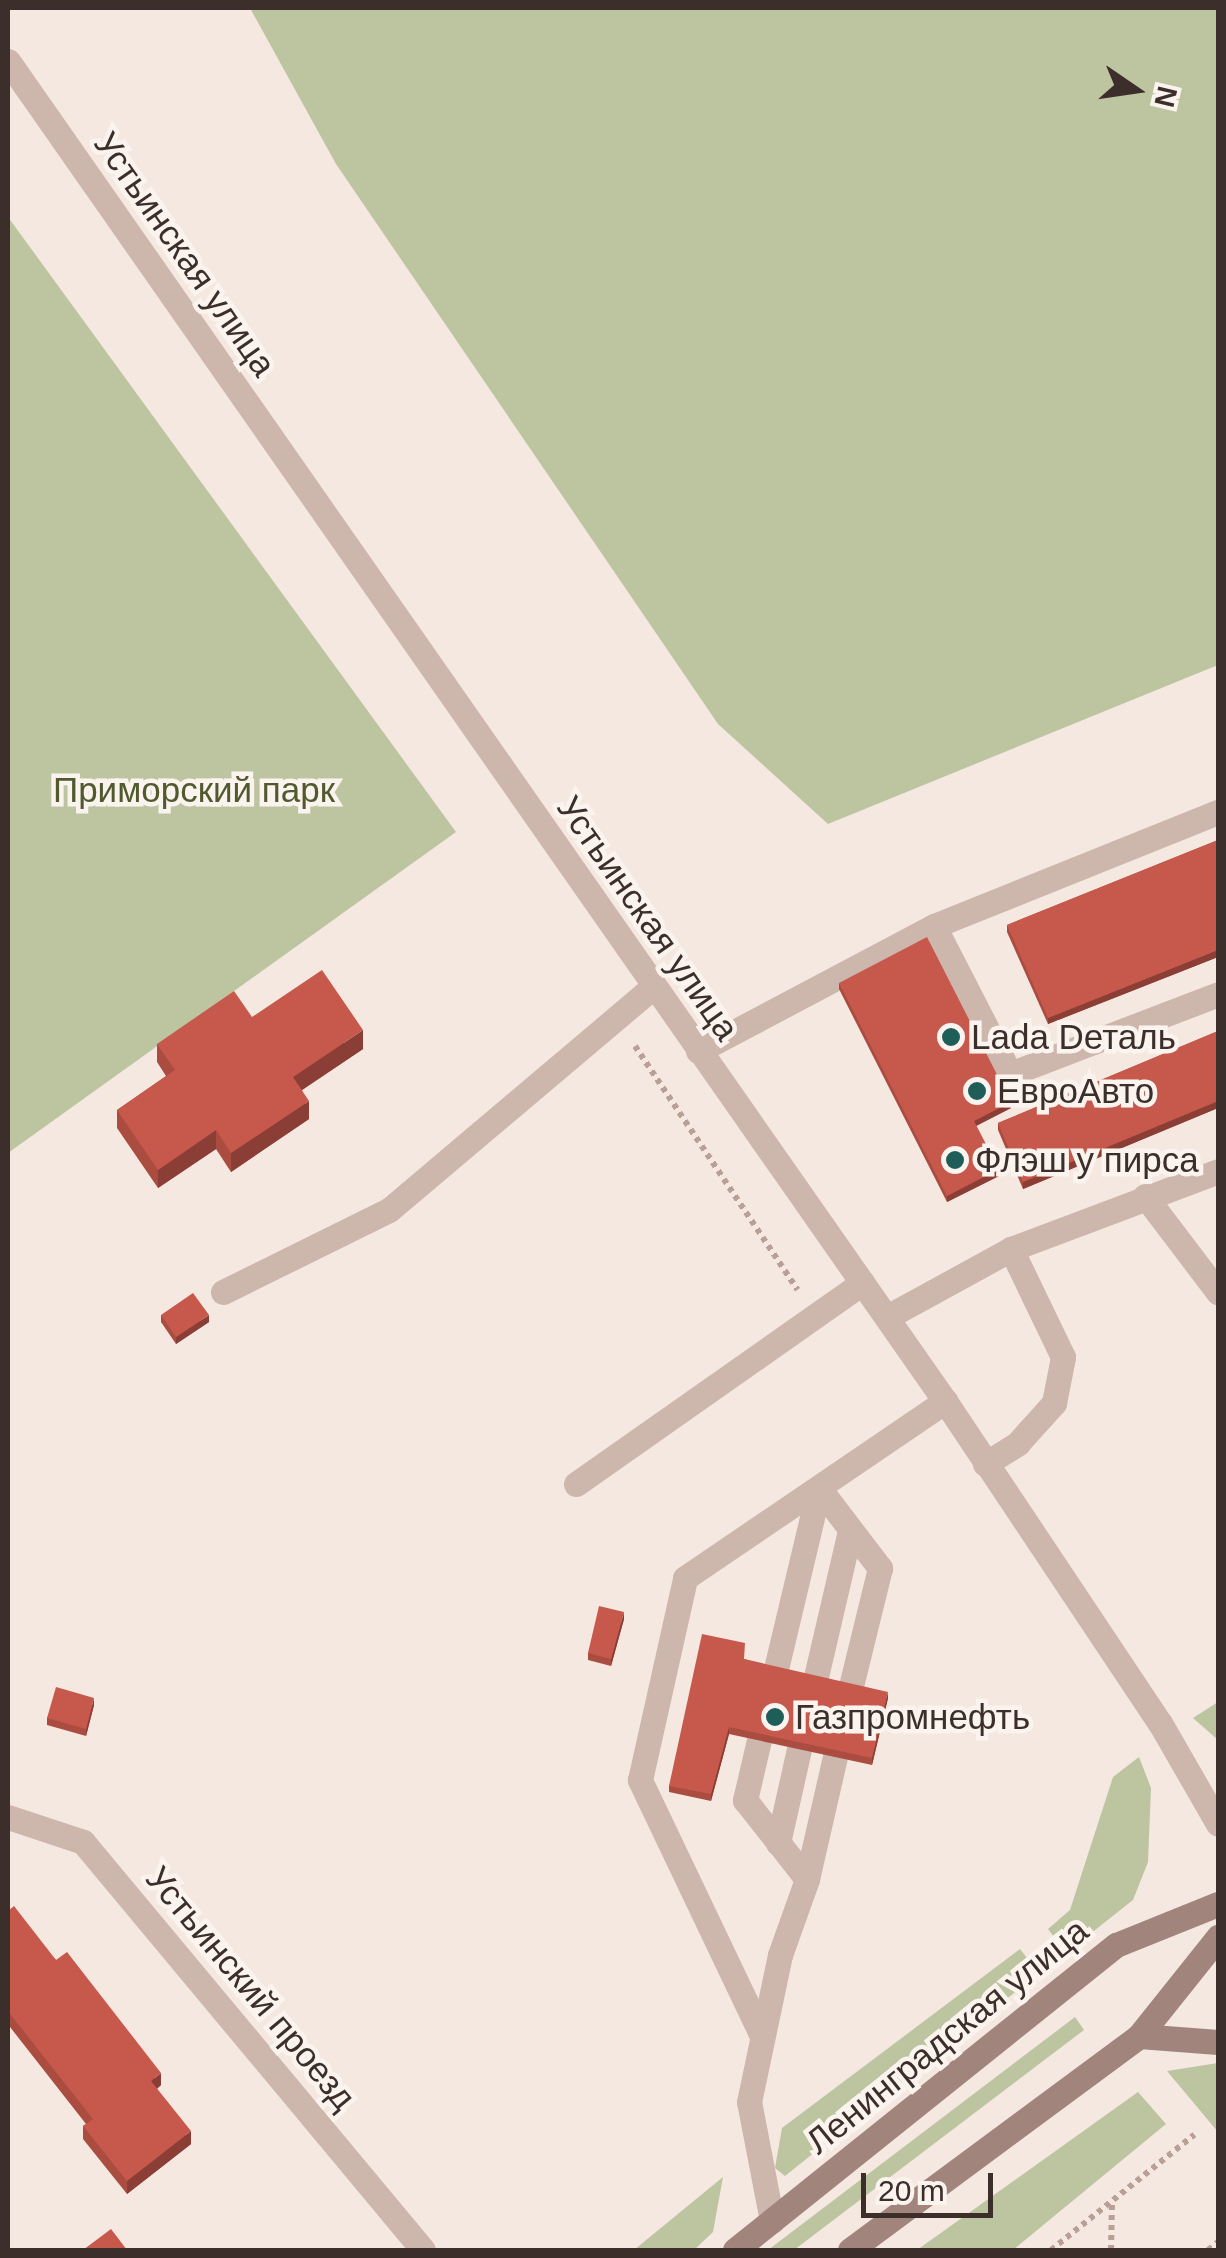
<!DOCTYPE html>
<meta charset="utf-8">
<style>
body{margin:0}
#map{position:relative;width:1226px;height:2258px;overflow:hidden;background:#f4e8e1;font-family:Helvetica,sans-serif}
div>[style]{position:absolute}
.green>*{inset:0;background:#bdc4a0}
.path>*{height:6px;margin-top:-3px;transform-origin:0;background:repeating-linear-gradient(90deg,#b9a096 0 5px,transparent 0 10px)}
.lane>*{height:25px;margin:-12.5px;padding:0 12.5px;transform-origin:12.5px;border-radius:12.5px;background:#cdb6ac}
.street>*{height:25px;margin:-12.5px;padding:0 12.5px;transform-origin:12.5px;border-radius:12.5px;background:#cdb6ac}
.secondary>*{height:25px;margin:-12.5px;padding:0 12.5px;transform-origin:12.5px;border-radius:12.5px;background:#a1857d}
.wall>*{inset:0;background:#ab4c41}
.shaded-wall>*{inset:0;background:#8b3e35}
.building>*{inset:0;background:#c7584c}
.dots>*{width:28px;height:28px;translate:-50% -50%;box-sizing:border-box;border:5px solid #fbf3ee;border-radius:50%}
span{translate:-50% -50%;white-space:nowrap;text-align:center;line-height:1.15;-webkit-text-stroke:9px #fbf3ee;paint-order:stroke}
.street-label{font-size:35px;color:#3b2e2b}
.park-label{font-size:35px;color:#505a2e}
.poi-label{font-size:35px;color:#3b2e2b}
.left{translate:0 -50%;text-align:left}
.frame{position:absolute;inset:0;border:10px solid #3b2e2b;pointer-events:none}
.north{position:absolute;left:1086px;top:40px;width:100px;height:100px;-webkit-text-stroke:8px #fbf3ee;paint-order:stroke;rotate:103deg;font-size:28px;font-weight:700;line-height:40px;text-align:center;color:#3b2e2b}
.north::after{content:'';display:block;margin:auto;width:35px;height:45px;background:#3b2e2b;clip-path:polygon(50% 0,100% 100%,50% 72%,0 100%)}
.scale{position:absolute;left:861px;top:2173px;width:132px;height:45px;box-sizing:border-box;border:5px solid #3b2e2b;border-top:0;padding-left:12px;font-size:30px;line-height:35px;white-space:nowrap;color:#3b2e2b;-webkit-text-stroke:8px #fbf3ee;paint-order:stroke}
</style>
<div id="map">
<div class="green">
<div style="clip-path:polygon(250px 8px,1218px 8px,1218px 665px,828px 824px,718px 724px,336px 164px)"></div>
<div style="clip-path:polygon(8px 217px,456px 832px,8px 1153px)"></div>
<div style="clip-path:polygon(1218px 1702px,1218px 1740px,1193px 1718px)"></div>
<div style="clip-path:polygon(1139px 1757px,1151px 1788px,1148px 1862px,1133px 1900px,1066px 1953px,1048px 1929px,1070px 1910px,1113px 1777px)"></div>
<div style="clip-path:polygon(1020px 1949px,1039px 1973px,785px 2176px,775px 2168px,782px 2128px)"></div>
<div style="clip-path:polygon(1075px 2017px,1084px 2030px,794px 2250px,768px 2250px)"></div>
<div style="clip-path:polygon(1218px 2063px,1218px 2132px,1167px 2071px)"></div>
<div style="clip-path:polygon(1138px 2092px,1166px 2124px,1013px 2250px,917px 2250px)"></div>
<div style="clip-path:polygon(723px 2177px,713px 2232px,694px 2250px,634px 2250px)"></div>
</div>
<div class="path">
<div style="left:635px;top:1046px;width:293px;rotate:56.3deg"></div>
<div style="left:1051px;top:2250px;width:184px;rotate:-38.8deg"></div>
<div style="left:1111px;top:2250px;width:48px;rotate:-88.8deg"></div>
<div style="left:1208px;top:2250px;width:13px;rotate:-39deg"></div>
</div>
<div class="lane">
<div style="left:934px;top:926px;width:166px;rotate:62.8deg"></div>
<div style="left:1010px;top:1074px;width:223px;rotate:-21deg"></div>
<div style="left:698px;top:1051px;width:267px;rotate:-27.9deg"></div>
<div style="left:934px;top:926px;width:306px;rotate:-21.9deg"></div>
<div style="left:1145px;top:1196px;width:121px;rotate:52.8deg"></div>
<div style="left:223px;top:1292px;width:185px;rotate:-26.3deg"></div>
<div style="left:389px;top:1210px;width:346px;rotate:-40.2deg"></div>
<div style="left:887px;top:1317px;width:141px;rotate:-28.7deg"></div>
<div style="left:1011px;top:1249px;width:221px;rotate:-20.6deg"></div>
<div style="left:985px;top:1464px;width:39px;rotate:-32deg"></div>
<div style="left:1018px;top:1443px;width:54px;rotate:-48deg"></div>
<div style="left:1054px;top:1403px;width:47px;rotate:-78.9deg"></div>
<div style="left:1063px;top:1357px;width:120px;rotate:-115.7deg"></div>
<div style="left:576px;top:1484px;width:350px;rotate:-35.1deg"></div>
<div style="left:819px;top:1488px;width:101px;rotate:52.7deg"></div>
<div style="left:880px;top:1568px;width:126px;rotate:103.8deg"></div>
<div style="left:775px;top:1673px;width:190px;rotate:-76.6deg"></div>
<div style="left:815px;top:1681px;width:155px;rotate:-76.9deg"></div>
<div style="left:759px;top:1740px;width:62px;rotate:103.1deg"></div>
<div style="left:745px;top:1800px;width:100px;rotate:51.9deg"></div>
<div style="left:778px;top:1843px;width:96px;rotate:-77.4deg"></div>
<div style="left:762px;top:2036px;width:284px;rotate:-115.5deg"></div>
<div style="left:640px;top:1780px;width:207px;rotate:-77.4deg"></div>
<div style="left:685px;top:1578px;width:315px;rotate:-34.2deg"></div>
<div style="left:772px;top:2221px;width:121px;rotate:-100.9deg"></div>
<div style="left:749px;top:2102px;width:150px;rotate:-78.1deg"></div>
<div style="left:780px;top:1955px;width:81px;rotate:-70.4deg"></div>
<div style="left:807px;top:1879px;width:125px;rotate:-77.1deg"></div>
</div>
<div class="street">
<div style="left:8px;top:61px;width:1635px;rotate:55.04deg"></div>
<div style="left:945px;top:1401px;width:387px;rotate:56.3deg"></div>
<div style="left:1160px;top:1723px;width:116px;rotate:60.1deg"></div>
<div style="left:8px;top:1817px;width:79px;rotate:18.4deg"></div>
<div style="left:83px;top:1842px;width:531px;rotate:50.19deg"></div>
</div>
<div class="secondary">
<div style="left:1139px;top:2036px;width:79px;rotate:4.3deg"></div>
<div style="left:735px;top:2250px;width:488px;rotate:-38.7deg"></div>
<div style="left:1116px;top:1945px;width:110px;rotate:-21.9deg"></div>
<div style="left:850px;top:2250px;width:360px;rotate:-36.5deg"></div>
<div style="left:1139px;top:2036px;width:127px;rotate:-51.4deg"></div>
</div>
<div class="wall">
<div style="clip-path:polygon(1218px 840px,1218px 957px,1048px 1024px,1007px 932px,1007px 925px)"></div>
<div style="clip-path:polygon(839px 983px,1011px 1108px,976px 1126px,999px 1176px,947px 1202px,839px 989px)"></div>
<div style="clip-path:polygon(252px 1017px,363px 1049px,302px 1090px,309px 1119px,231px 1172px,216px 1149px,158px 1188px,117px 1128px,117px 1110px,166px 1076px,157px 1062px,157px 1044px)"></div>
<div style="clip-path:polygon(1218px 1031px,1218px 1108px,1023px 1189px,998px 1130px,998px 1123px)"></div>
<div style="clip-path:polygon(161px 1315px,209px 1322px,176px 1344px,161px 1322px)"></div>
<div style="clip-path:polygon(624px 1619px,611px 1666px,588px 1660px,588px 1653px)"></div>
<div style="clip-path:polygon(744px 1659px,888px 1698px,872px 1765px,729px 1734px,711px 1801px,669px 1792px,669px 1786px)"></div>
<div style="clip-path:polygon(94px 1705px,86px 1736px,47px 1725px,47px 1718px)"></div>
<div style="clip-path:polygon(8px 1911px,56px 1960px,161px 2085px,157px 2089px,191px 2144px,127px 2194px,83px 2139px,83px 2126px,86px 2124px,10px 2027px,8px 2029px)"></div>
</div>
<div class="shaded-wall">
<div style="clip-path:polygon(1218px 950px,1218px 957px,1048px 1024px,1048px 1018px)"></div>
<div style="clip-path:polygon(363px 1030px,363px 1049px,293px 1096px,293px 1077px)"></div>
<div style="clip-path:polygon(309px 1101px,309px 1119px,231px 1172px,231px 1153px)"></div>
<div style="clip-path:polygon(1218px 1101px,1218px 1108px,1023px 1189px,1023px 1182px)"></div>
<div style="clip-path:polygon(1011px 1102px,1011px 1108px,974px 1127px,974px 1121px)"></div>
<div style="clip-path:polygon(216px 1130px,216px 1149px,158px 1188px,158px 1170px)"></div>
<div style="clip-path:polygon(999px 1169px,999px 1176px,947px 1202px,947px 1196px)"></div>
<div style="clip-path:polygon(209px 1315px,209px 1322px,176px 1344px,176px 1337px)"></div>
<div style="clip-path:polygon(624px 1612px,624px 1619px,611px 1666px,611px 1659px)"></div>
<div style="clip-path:polygon(888px 1692px,888px 1698px,872px 1765px,872px 1758px)"></div>
<div style="clip-path:polygon(94px 1698px,94px 1705px,86px 1736px,86px 1729px)"></div>
<div style="clip-path:polygon(729px 1727px,729px 1734px,711px 1801px,711px 1794px)"></div>
<div style="clip-path:polygon(10px 2014px,10px 2027px,8px 2029px,8px 2016px)"></div>
<div style="clip-path:polygon(161px 2073px,161px 2085px,151px 2093px,151px 2081px)"></div>
<div style="clip-path:polygon(191px 2131px,191px 2144px,127px 2194px,127px 2181px)"></div>
</div>
<div class="building">
<div style="clip-path:polygon(1218px 840px,1218px 950px,1048px 1018px,1007px 925px)"></div>
<div style="clip-path:polygon(927px 937px,1011px 1102px,974px 1121px,999px 1169px,947px 1196px,839px 983px)"></div>
<div style="clip-path:polygon(322px 970px,363px 1030px,293px 1077px,309px 1101px,231px 1153px,216px 1130px,158px 1170px,117px 1110px,175px 1070px,157px 1044px,234px 991px,252px 1017px)"></div>
<div style="clip-path:polygon(1218px 1031px,1218px 1101px,1023px 1182px,998px 1123px)"></div>
<div style="clip-path:polygon(193px 1293px,209px 1315px,176px 1337px,161px 1315px)"></div>
<div style="clip-path:polygon(599px 1606px,624px 1612px,611px 1659px,588px 1653px)"></div>
<div style="clip-path:polygon(702px 1634px,745px 1643px,744px 1659px,888px 1692px,872px 1758px,729px 1727px,711px 1794px,669px 1786px)"></div>
<div style="clip-path:polygon(56px 1687px,94px 1698px,86px 1729px,47px 1718px)"></div>
<div style="clip-path:polygon(14px 1906px,56px 1960px,67px 1952px,161px 2073px,151px 2081px,191px 2131px,127px 2181px,83px 2126px,93px 2119px,10px 2014px,8px 2016px,8px 1911px)"></div>
<div style="clip-path:polygon(111px 2229px,127px 2250px,83px 2250px)"></div>
</div>
<div class="dots">
<div style="left:951px;top:1037px;background:#1f5d59"></div>
<div style="left:977px;top:1091px;background:#1f5d59"></div>
<div style="left:955px;top:1160px;background:#1f5d59"></div>
<div style="left:775px;top:1717px;background:#1f5d59"></div>
</div>
<div class="street-label">
<span style="left:185px;top:254px;rotate:55deg">Устьинская улица</span>
<span style="left:648px;top:918px;rotate:55deg">Устьинская улица</span>
<span style="left:251px;top:1988px;rotate:50deg">Устьинский проезд</span>
<span style="left:947px;top:2036px;rotate:-39deg">Ленинградская улица</span>
</div>
<div class="park-label">
<span style="left:194px;top:790px">Приморский парк</span>
</div>
<div class="poi-label">
<span class="left" style="left:971px;top:1037px">Lada Dеталь</span>
<span class="left" style="left:997px;top:1091px">ЕвроАвто</span>
<span class="left" style="left:975px;top:1160px">Флэш у пирса</span>
<span class="left" style="left:795px;top:1717px">Газпромнефть</span>
</div>
<div class="frame"></div>
<div class="north">N</div>
<div class="scale">20 m</div>
</div>
